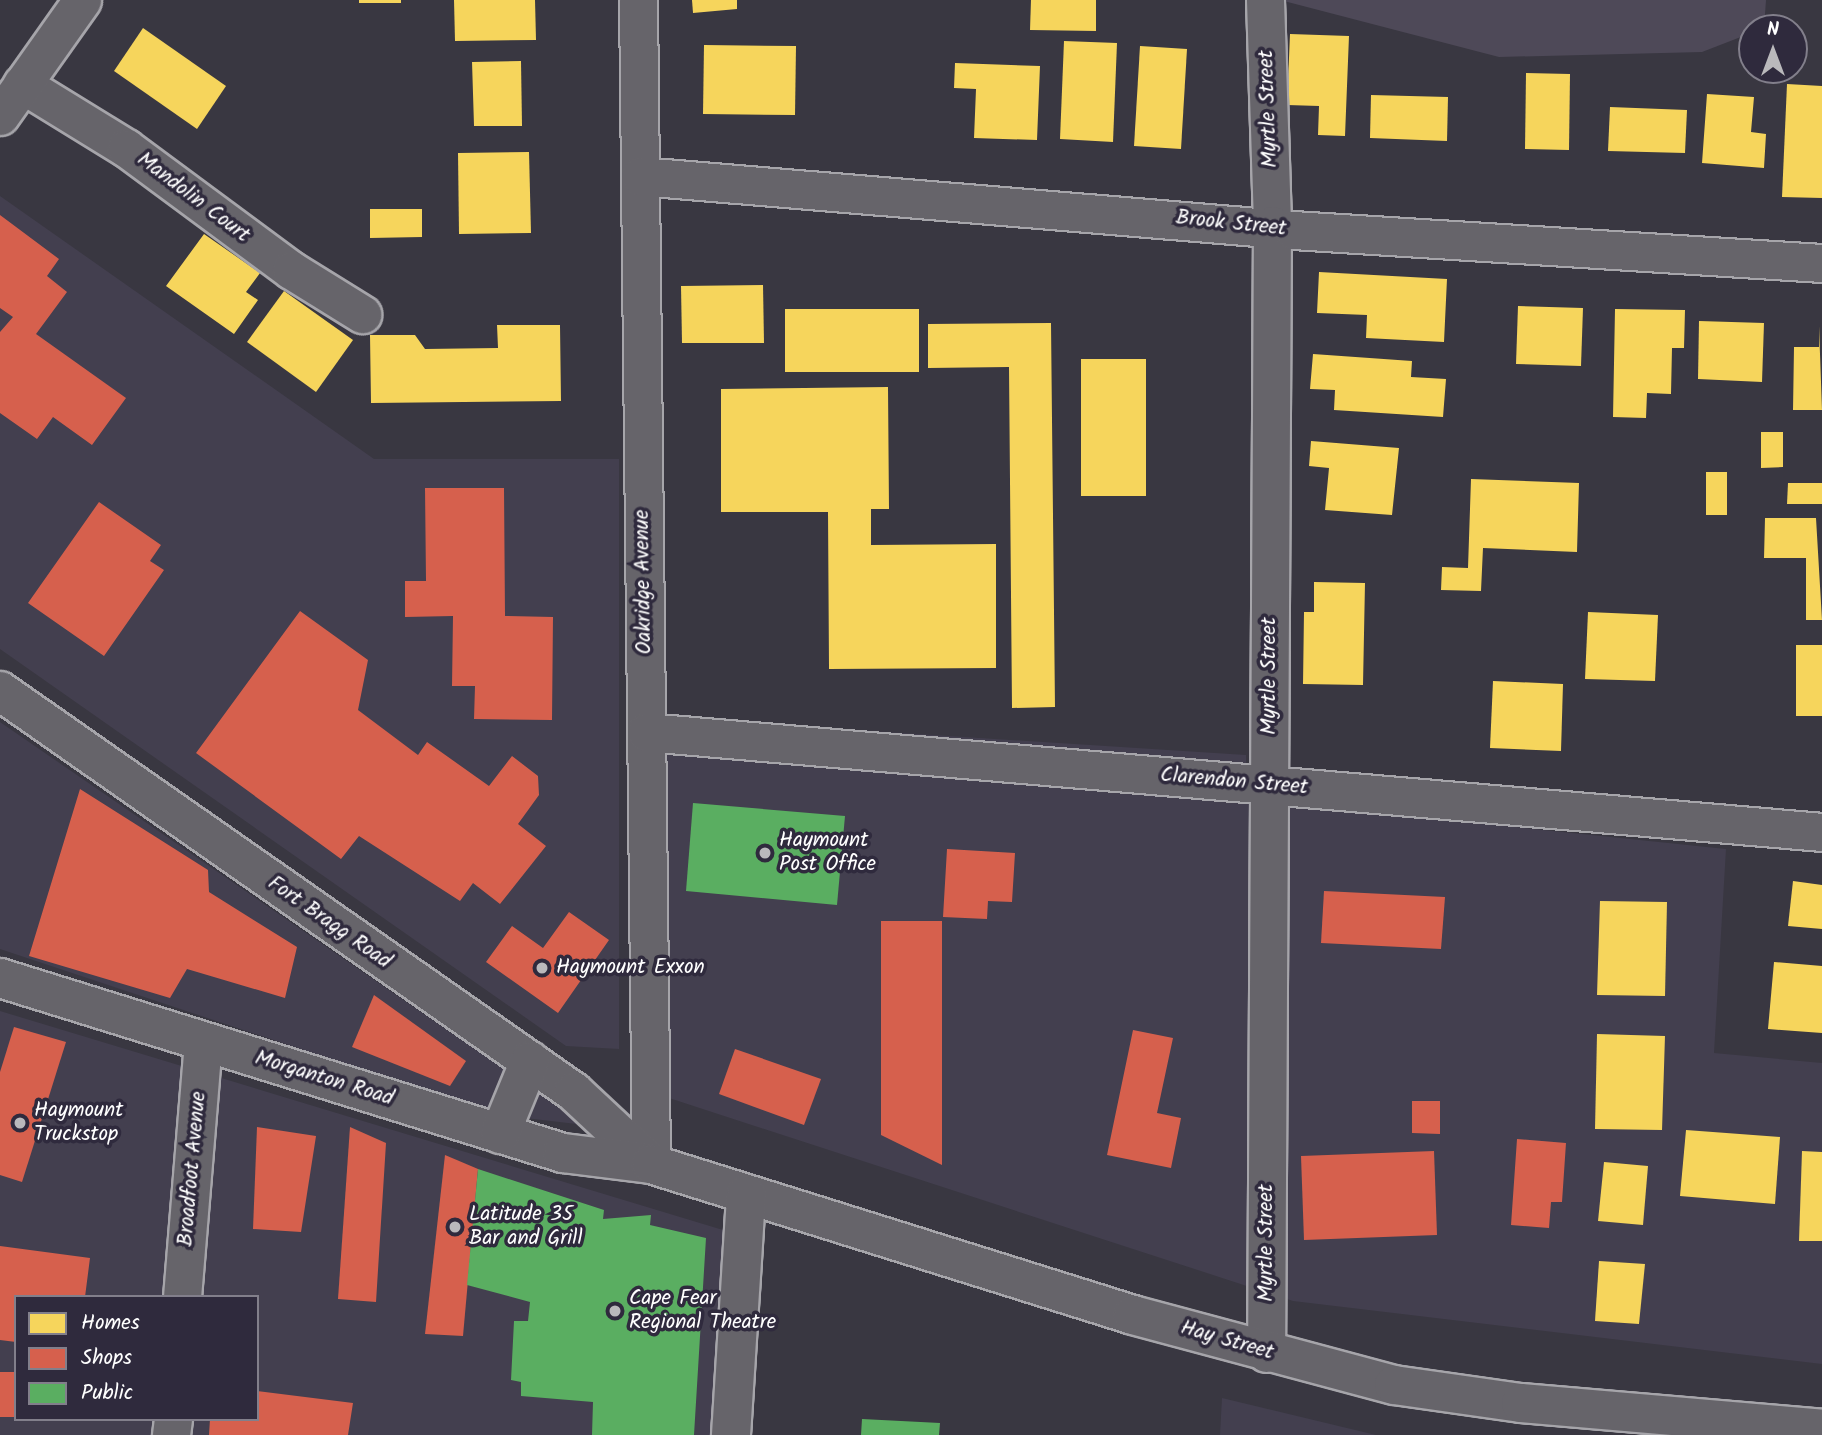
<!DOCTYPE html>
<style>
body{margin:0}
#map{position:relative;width:1822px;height:1435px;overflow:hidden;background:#393741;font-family:Kalam,sans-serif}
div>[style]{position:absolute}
.built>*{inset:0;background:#433f4f}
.green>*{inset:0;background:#4e4958}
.homes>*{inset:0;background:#f6d55c}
.shops>*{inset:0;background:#d6604d}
.public>*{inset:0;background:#5aae61}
.roads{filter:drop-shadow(2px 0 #a6a5aa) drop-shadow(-2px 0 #a6a5aa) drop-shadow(0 2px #a6a5aa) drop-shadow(0 -2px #a6a5aa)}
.minor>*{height:37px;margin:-18.5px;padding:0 18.5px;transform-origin:18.5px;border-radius:18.5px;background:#66646a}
.major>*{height:38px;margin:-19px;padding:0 19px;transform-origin:19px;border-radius:19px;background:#66646a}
.dots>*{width:19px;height:19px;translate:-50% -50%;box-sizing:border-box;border:4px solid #2f2a3d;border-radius:50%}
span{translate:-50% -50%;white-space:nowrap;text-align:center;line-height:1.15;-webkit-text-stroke:7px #2f2a3d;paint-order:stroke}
.street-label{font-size:21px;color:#fff}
.poi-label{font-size:21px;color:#fff}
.left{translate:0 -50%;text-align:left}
.legend{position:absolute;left:14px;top:1295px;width:245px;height:126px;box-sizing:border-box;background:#2f2a3d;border:2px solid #827f8b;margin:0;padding:9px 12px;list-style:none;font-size:21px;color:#fff}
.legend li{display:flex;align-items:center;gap:14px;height:35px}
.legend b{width:35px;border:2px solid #827f8b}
.north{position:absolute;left:1738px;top:14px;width:70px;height:70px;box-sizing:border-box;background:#2f2a3d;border:2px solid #827f8b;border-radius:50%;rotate:0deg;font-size:19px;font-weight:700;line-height:28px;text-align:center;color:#fff}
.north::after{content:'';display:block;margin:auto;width:24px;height:32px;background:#bab9bc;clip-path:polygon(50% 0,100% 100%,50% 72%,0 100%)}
</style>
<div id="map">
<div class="built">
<div style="clip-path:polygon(0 196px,374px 459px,619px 459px,619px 1049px,566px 1046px,0 649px)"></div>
<div style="clip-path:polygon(666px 718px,1246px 755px,1247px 799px,1726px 849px,1714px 1053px,1822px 1063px,1822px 1364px,1293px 1301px,666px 1097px)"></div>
<div style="clip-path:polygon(0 722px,585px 1125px,499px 1115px,0 949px)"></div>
<div style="clip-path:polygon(evenodd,0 1011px,723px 1230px,712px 1435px,0 1435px,0 1011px,16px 1297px,257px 1297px,257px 1419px,16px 1419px,16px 1297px)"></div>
<div style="clip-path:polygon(1222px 1398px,1376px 1435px,1220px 1435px)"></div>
</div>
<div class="green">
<div style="clip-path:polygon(1280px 0,1766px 0,1764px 28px,1702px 52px,1499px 57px)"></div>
</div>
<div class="homes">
<div style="clip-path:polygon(359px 0,401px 0,401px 3px,359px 3px)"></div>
<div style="clip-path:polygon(454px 0,535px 0,536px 40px,455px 41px)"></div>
<div style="clip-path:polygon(692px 0,737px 0,737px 9px,693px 13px)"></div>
<div style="clip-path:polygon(1031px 0,1096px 0,1096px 31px,1030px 30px)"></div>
<div style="clip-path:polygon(143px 28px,226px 86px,197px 129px,114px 71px)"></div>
<div style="clip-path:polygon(1290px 34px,1349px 36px,1345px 136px,1318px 135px,1319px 106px,1287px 105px)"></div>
<div style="clip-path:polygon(1064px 41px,1117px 43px,1113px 142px,1060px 139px)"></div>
<div style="clip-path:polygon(704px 45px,796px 46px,795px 115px,703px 114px)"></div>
<div style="clip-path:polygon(1140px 46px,1187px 49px,1181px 149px,1134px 146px)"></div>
<div style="clip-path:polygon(521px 61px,522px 126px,474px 126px,472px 62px)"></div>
<div style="clip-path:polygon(955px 63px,1040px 66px,1037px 140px,974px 138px,976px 89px,954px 88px)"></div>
<div style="clip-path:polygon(1526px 73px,1570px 74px,1569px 150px,1525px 149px)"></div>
<div style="clip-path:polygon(1787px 84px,1822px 86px,1822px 198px,1782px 197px)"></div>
<div style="clip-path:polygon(1707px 94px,1754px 97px,1751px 132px,1766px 134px,1764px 168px,1702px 163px)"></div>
<div style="clip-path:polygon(1371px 95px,1448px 97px,1447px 141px,1370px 138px)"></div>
<div style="clip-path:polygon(1610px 107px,1687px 110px,1685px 153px,1608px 151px)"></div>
<div style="clip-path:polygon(529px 152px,531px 233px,459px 234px,458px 153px)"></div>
<div style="clip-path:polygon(370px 209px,422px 209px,422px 237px,370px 238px)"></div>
<div style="clip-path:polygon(204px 234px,260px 273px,246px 292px,258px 300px,234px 334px,166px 286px)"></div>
<div style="clip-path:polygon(1319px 272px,1447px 279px,1444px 342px,1366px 338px,1367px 315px,1317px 313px)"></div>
<div style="clip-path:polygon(763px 285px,764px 343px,682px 343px,681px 286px)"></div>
<div style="clip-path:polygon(284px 291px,353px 340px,316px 392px,247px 342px)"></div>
<div style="clip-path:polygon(1518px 306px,1583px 308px,1581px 366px,1516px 364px)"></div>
<div style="clip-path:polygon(785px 309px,919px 309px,919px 372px,785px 372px)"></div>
<div style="clip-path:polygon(1615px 309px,1685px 310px,1684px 348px,1672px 348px,1671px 394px,1647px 393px,1646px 418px,1613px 417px)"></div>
<div style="clip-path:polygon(1699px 321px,1764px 323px,1762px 382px,1698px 379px)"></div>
<div style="clip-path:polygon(1051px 323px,1055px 707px,1012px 708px,1009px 367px,928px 368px,928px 324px)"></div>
<div style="clip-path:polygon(497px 325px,560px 325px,561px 401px,371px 403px,370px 335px,415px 335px,425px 349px,498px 348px)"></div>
<div style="clip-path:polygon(1819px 326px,1822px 410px,1793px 410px,1794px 347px,1819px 347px)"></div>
<div style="clip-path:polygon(1313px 354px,1412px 361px,1411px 377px,1446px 379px,1443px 417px,1334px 410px,1335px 390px,1310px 389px)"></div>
<div style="clip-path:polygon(1081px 359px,1146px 359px,1146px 496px,1081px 496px)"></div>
<div style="clip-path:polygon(888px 387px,889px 509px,871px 509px,871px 545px,996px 544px,996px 668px,829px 669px,828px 512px,721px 512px,721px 389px)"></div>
<div style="clip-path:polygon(1761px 432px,1783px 432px,1783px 467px,1761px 468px)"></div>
<div style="clip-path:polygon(1311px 441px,1399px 448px,1392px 515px,1325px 510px,1329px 468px,1309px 466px)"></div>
<div style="clip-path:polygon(1706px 472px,1727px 472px,1727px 515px,1706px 515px)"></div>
<div style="clip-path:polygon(1471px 479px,1579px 483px,1577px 552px,1483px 548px,1481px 591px,1441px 590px,1442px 567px,1468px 568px)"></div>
<div style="clip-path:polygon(1788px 483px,1822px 483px,1822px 504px,1787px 504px)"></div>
<div style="clip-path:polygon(1765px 518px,1816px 518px,1822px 620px,1806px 620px,1806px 558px,1764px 558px)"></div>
<div style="clip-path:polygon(1314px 582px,1365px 583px,1363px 685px,1303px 684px,1304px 612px,1314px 612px)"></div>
<div style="clip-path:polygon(1588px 612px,1658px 615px,1655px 681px,1585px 679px)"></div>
<div style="clip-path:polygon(1796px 645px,1822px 645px,1822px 716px,1796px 716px)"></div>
<div style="clip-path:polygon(1493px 681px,1563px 684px,1561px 751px,1490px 748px)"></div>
<div style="clip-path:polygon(1793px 881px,1822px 885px,1822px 929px,1788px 926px)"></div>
<div style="clip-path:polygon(1600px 901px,1667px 902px,1665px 996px,1597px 995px)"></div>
<div style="clip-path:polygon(1774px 962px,1822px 966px,1822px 1033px,1768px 1029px)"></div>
<div style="clip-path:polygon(1597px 1034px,1665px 1036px,1662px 1130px,1595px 1129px)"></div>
<div style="clip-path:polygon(1686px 1130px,1780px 1137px,1775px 1204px,1680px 1196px)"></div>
<div style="clip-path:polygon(1802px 1151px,1822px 1152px,1822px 1241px,1799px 1241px)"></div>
<div style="clip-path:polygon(1604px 1162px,1648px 1166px,1643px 1225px,1598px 1221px)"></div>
<div style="clip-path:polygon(1599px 1261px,1645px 1264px,1639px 1324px,1595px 1321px)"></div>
</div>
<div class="shops">
<div style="clip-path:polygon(0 215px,59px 259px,47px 276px,67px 292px,36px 334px,126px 398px,92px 445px,53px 417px,37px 439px,0 413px,0 332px,13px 317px,0 308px)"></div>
<div style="clip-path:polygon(425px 488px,504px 488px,505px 616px,553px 617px,552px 720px,474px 719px,475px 686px,452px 686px,453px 616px,405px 617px,405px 581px,426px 581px)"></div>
<div style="clip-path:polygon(99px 502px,161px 545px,150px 561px,164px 570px,104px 656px,28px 603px)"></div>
<div style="clip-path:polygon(300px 611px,368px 660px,358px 710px,418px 755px,427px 742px,489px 786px,512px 756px,538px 776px,539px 795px,518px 824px,546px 846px,500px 904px,473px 883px,460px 901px,359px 836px,341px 859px,196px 753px)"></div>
<div style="clip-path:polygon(80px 789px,208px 870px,209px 892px,297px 947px,285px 998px,187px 969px,170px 998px,29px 956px)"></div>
<div style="clip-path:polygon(947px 849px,1015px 853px,1012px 902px,988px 901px,987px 919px,943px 917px)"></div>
<div style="clip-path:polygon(1324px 891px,1445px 897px,1441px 949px,1321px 943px)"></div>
<div style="clip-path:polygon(569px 912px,609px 940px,558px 1013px,486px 962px,512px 926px,543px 948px)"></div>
<div style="clip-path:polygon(881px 921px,942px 921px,942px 1165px,881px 1135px)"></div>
<div style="clip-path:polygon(374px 995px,466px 1061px,450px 1086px,352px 1047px)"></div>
<div style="clip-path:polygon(14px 1027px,66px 1042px,22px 1182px,0 1175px,0 1072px)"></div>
<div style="clip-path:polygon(1133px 1030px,1173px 1038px,1157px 1113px,1181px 1118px,1171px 1168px,1107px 1155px)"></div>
<div style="clip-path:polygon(735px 1049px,821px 1079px,804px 1125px,719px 1094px)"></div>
<div style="clip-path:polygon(1412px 1101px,1440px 1101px,1440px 1134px,1412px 1133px)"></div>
<div style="clip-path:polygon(257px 1127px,316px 1136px,301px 1232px,253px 1229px)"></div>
<div style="clip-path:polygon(350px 1127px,386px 1143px,376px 1302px,338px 1299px)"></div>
<div style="clip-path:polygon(1517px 1139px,1566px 1143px,1562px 1202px,1551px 1202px,1549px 1228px,1511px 1225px)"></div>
<div style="clip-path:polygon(1434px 1151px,1437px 1235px,1304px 1240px,1301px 1156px)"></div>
<div style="clip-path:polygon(445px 1155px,478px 1169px,463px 1336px,425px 1334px)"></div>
<div style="clip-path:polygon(0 1246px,90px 1258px,85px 1297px,16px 1297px,16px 1342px,0 1340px)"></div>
<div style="clip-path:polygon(0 1372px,16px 1372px,16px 1417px,0 1417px)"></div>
<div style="clip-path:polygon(257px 1391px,353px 1403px,348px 1435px,209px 1435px,210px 1419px,257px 1419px)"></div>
</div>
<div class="public">
<div style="clip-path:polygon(693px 803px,845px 816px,837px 905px,686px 891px)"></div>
<div style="clip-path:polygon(478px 1169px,604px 1210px,603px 1219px,651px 1215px,650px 1225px,706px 1238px,694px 1435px,592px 1435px,593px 1402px,521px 1396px,521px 1382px,511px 1380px,514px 1321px,528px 1321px,530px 1302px,467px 1285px)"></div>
<div style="clip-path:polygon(862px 1419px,940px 1423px,939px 1435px,861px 1435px)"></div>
</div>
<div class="roads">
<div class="minor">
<div style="left:638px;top:0;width:1164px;rotate:89.36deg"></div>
<div style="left:1265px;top:0;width:225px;rotate:88.2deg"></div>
<div style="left:1272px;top:225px;width:1128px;rotate:90.3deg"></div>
<div style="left:22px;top:84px;width:122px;rotate:31.6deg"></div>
<div style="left:126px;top:148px;width:205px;rotate:36.5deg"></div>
<div style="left:291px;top:270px;width:84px;rotate:31.8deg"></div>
<div style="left:0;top:116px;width:142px;rotate:-54.7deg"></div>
<div style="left:640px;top:176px;width:655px;rotate:4.73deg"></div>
<div style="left:1293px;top:230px;width:530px;rotate:3.57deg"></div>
<div style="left:646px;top:732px;width:1180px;rotate:4.86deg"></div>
<div style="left:182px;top:1297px;width:256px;rotate:-85.3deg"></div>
<div style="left:171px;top:1435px;width:16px;rotate:-83deg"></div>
</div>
<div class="major">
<div style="left:0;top:691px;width:700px;rotate:34.94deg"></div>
<div style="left:574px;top:1092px;width:105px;rotate:43.1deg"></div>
<div style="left:0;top:978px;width:590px;rotate:17.27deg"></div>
<div style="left:563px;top:1153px;width:89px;rotate:7.1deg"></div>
<div style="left:651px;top:1164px;width:505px;rotate:17.39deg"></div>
<div style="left:1133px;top:1315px;width:270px;rotate:15deg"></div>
<div style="left:1394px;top:1385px;width:128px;rotate:8.1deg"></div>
<div style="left:1521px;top:1403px;width:302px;rotate:4.9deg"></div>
<div style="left:500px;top:1134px;width:79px;rotate:-67.7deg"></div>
<div style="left:731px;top:1435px;width:241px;rotate:-86.4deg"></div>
</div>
</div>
<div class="dots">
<div style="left:765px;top:853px;background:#bab9bc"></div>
<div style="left:542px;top:968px;background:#bab9bc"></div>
<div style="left:20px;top:1123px;background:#bab9bc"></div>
<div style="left:455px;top:1227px;background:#bab9bc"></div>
<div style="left:615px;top:1311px;background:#bab9bc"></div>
</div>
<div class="street-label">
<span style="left:1269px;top:109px;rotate:-92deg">Myrtle Street</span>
<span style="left:193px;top:198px;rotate:37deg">Mandolin Court</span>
<span style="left:1231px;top:224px;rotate:6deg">Brook Street</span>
<span style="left:644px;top:582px;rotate:-91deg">Oakridge Avenue</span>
<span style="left:1270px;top:676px;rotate:-90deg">Myrtle Street</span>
<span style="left:1234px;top:782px;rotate:5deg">Clarendon Street</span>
<span style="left:329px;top:923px;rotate:35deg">Fort Bragg Road</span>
<span style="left:324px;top:1079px;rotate:17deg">Morganton Road</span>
<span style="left:193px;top:1169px;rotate:-85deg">Broadfoot Avenue</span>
<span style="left:1267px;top:1243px;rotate:-90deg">Myrtle Street</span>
<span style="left:1227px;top:1341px;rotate:16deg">Hay Street</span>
</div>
<div class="poi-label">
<span class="left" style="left:779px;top:853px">Haymount<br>Post Office</span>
<span class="left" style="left:556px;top:968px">Haymount Exxon</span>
<span class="left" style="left:34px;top:1123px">Haymount<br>Truckstop</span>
<span class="left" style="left:469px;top:1227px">Latitude 35<br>Bar and Grill</span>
<span class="left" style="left:629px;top:1311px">Cape Fear<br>Regional Theatre</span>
</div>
<ul class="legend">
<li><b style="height:19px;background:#f6d55c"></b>Homes</li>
<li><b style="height:19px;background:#d6604d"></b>Shops</li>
<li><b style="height:19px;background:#5aae61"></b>Public</li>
</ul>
<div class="north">N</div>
</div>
